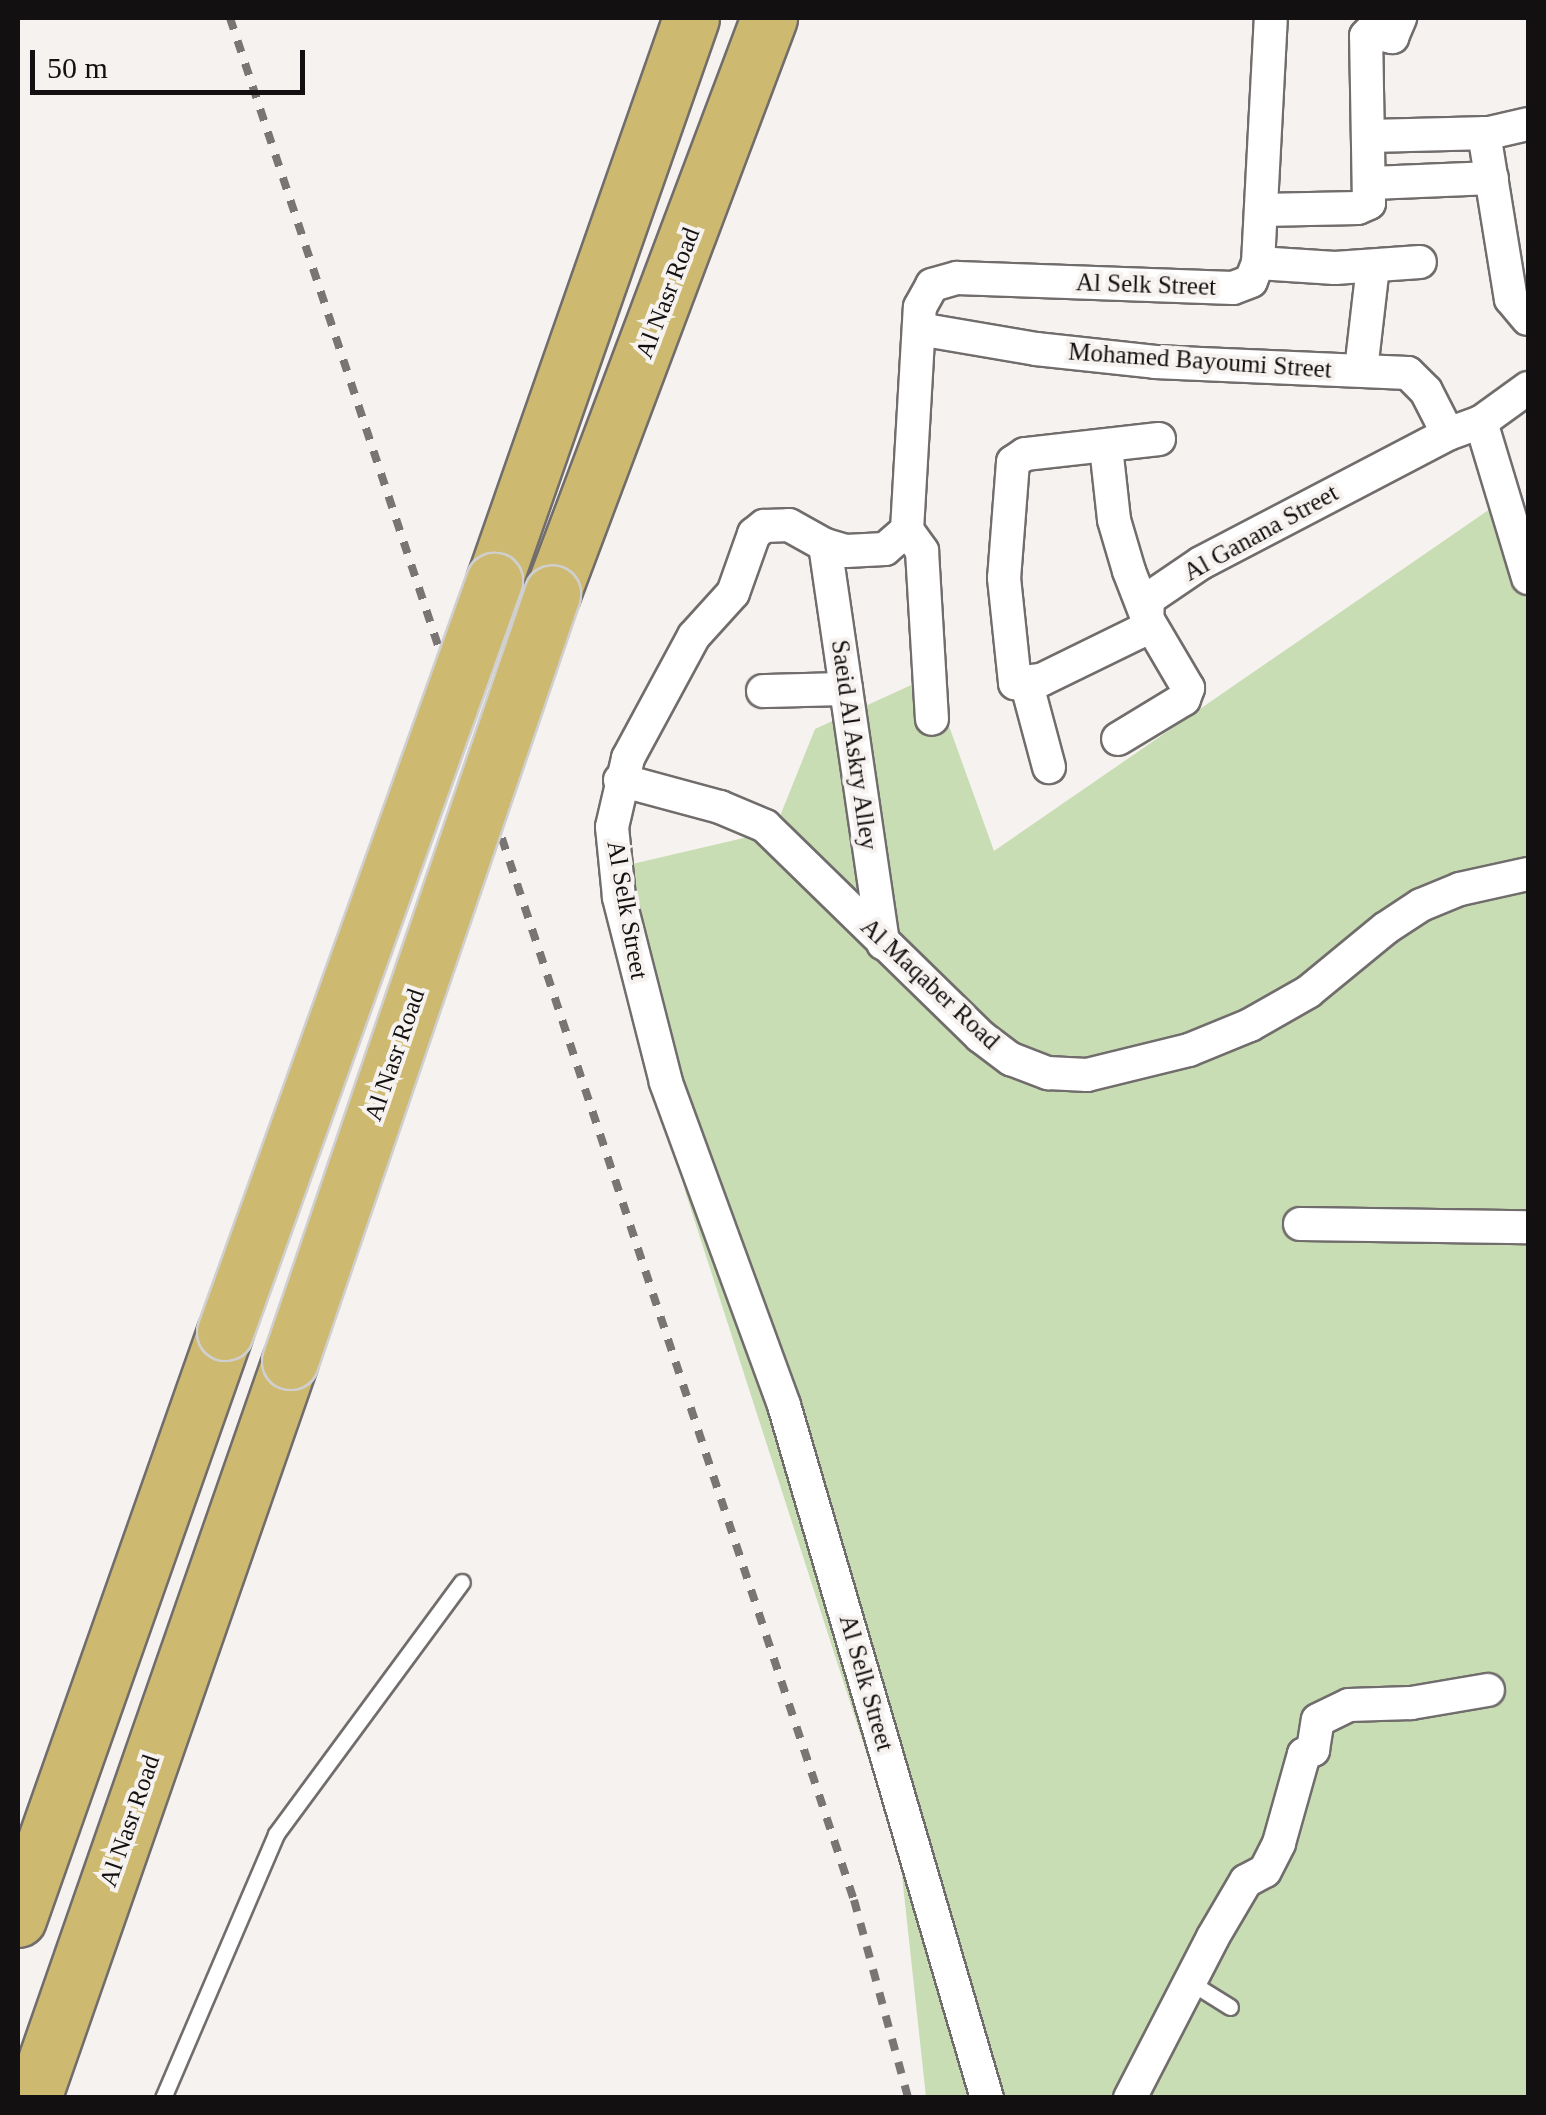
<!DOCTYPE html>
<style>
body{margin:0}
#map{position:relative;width:1546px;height:2115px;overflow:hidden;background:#f6f2f0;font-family:"Times New Roman",serif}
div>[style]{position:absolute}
.green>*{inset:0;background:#c8ddb3}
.roads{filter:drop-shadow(2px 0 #716d6c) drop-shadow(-2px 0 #716d6c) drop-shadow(0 2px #716d6c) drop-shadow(0 -2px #716d6c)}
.lane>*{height:15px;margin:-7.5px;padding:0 7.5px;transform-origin:7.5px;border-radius:7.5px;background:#fff}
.street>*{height:32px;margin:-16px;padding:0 16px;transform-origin:16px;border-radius:16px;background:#fff}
.highway>*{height:55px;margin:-27.5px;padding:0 27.5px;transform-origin:27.5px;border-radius:27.5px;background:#ceb970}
.rail>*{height:8px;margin-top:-4px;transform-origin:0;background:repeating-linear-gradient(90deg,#787574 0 12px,transparent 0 24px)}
.bridges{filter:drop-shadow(2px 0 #d0cfcf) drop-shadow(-2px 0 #d0cfcf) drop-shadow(0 2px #d0cfcf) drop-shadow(0 -2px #d0cfcf)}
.highway-bridge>*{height:55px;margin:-27.5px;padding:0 27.5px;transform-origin:27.5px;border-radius:27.5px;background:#ceb970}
span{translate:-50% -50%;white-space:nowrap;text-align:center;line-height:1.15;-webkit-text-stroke:8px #f6f2f0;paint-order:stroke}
.street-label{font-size:25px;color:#121010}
.frame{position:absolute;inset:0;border:20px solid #121010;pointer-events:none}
.scale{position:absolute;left:30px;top:50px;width:275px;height:45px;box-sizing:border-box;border:5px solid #121010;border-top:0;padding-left:12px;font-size:30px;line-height:35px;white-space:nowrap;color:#121010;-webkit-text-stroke:8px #f6f2f0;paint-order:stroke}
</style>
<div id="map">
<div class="green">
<div style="clip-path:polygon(1519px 489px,1528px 517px,1528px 2097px,926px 2097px,900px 1857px,686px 1194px,598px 872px,774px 831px,815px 729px,931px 676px,994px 851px)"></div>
</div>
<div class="roads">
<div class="lane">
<div style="left:1190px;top:1982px;width:47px;rotate:32deg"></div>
<div style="left:163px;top:2098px;width:287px;rotate:-66.8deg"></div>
<div style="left:276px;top:1834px;width:313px;rotate:-53.6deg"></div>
</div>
<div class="street">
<div style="left:1484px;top:133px;width:168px;rotate:80.8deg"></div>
<div style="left:1511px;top:299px;width:26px;rotate:50deg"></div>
<div style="left:1370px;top:136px;width:119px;rotate:-1.4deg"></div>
<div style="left:1489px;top:133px;width:40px;rotate:-13deg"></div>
<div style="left:1372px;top:183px;width:120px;rotate:-2.4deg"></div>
<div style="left:1261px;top:210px;width:97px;rotate:-1.2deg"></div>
<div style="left:1358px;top:208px;width:12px;rotate:-24deg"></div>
<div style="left:1369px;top:203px;width:167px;rotate:-91deg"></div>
<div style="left:1366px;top:36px;width:6px;rotate:-45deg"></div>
<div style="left:1370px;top:32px;width:23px;rotate:13deg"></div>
<div style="left:1392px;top:37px;width:21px;rotate:-67deg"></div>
<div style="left:1258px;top:263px;width:77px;rotate:3.7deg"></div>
<div style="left:1335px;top:268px;width:85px;rotate:-4deg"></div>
<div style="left:919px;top:329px;width:119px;rotate:9.7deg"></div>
<div style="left:1036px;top:349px;width:120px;rotate:6.2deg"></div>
<div style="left:1155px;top:362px;width:253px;rotate:2.5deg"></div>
<div style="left:1408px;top:373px;width:25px;rotate:45deg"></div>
<div style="left:1426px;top:391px;width:48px;rotate:62.9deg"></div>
<div style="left:1361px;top:370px;width:104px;rotate:-83.4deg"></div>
<div style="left:1481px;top:422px;width:163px;rotate:73.2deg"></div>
<div style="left:1159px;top:439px;width:135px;rotate:173.6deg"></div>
<div style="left:1025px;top:454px;width:14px;rotate:146deg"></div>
<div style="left:1013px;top:462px;width:116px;rotate:94.4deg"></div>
<div style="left:1004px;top:578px;width:106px;rotate:84deg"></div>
<div style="left:1015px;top:683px;width:26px;rotate:-7deg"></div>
<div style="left:1041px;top:680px;width:109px;rotate:-26.1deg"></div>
<div style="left:1139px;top:632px;width:11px;rotate:-41deg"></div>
<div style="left:1147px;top:625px;width:26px;rotate:-88deg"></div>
<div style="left:1148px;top:599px;width:64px;rotate:-34.2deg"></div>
<div style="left:1201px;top:563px;width:279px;rotate:-27.6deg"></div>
<div style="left:1448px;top:434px;width:35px;rotate:-20deg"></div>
<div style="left:1481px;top:422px;width:58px;rotate:-35.9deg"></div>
<div style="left:1106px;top:447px;width:73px;rotate:83.7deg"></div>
<div style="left:1114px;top:520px;width:53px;rotate:73.6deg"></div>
<div style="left:1129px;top:571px;width:53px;rotate:68.8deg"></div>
<div style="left:1148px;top:620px;width:79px;rotate:59.5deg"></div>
<div style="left:1188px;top:688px;width:12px;rotate:110deg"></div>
<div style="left:1184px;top:699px;width:77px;rotate:148.8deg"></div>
<div style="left:907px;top:530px;width:26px;rotate:54deg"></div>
<div style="left:922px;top:551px;width:168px;rotate:86.6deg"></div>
<div style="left:825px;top:545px;width:403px;rotate:81.7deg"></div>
<div style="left:1027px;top:685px;width:85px;rotate:75deg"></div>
<div style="left:763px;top:691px;width:83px;rotate:-1.4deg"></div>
<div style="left:620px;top:780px;width:104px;rotate:15.1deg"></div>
<div style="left:720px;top:807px;width:49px;rotate:22.9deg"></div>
<div style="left:765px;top:826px;width:301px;rotate:44.3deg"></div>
<div style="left:980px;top:1036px;width:39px;rotate:37deg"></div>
<div style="left:1011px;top:1059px;width:40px;rotate:21deg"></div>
<div style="left:1048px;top:1073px;width:39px;rotate:3deg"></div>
<div style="left:1087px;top:1075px;width:105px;rotate:-13.8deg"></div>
<div style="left:1189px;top:1050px;width:66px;rotate:-22.3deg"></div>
<div style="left:1250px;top:1025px;width:67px;rotate:-29.6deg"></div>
<div style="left:1308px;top:992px;width:101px;rotate:-39.4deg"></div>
<div style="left:1386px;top:928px;width:42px;rotate:-33.3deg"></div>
<div style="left:1421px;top:905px;width:42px;rotate:-22.3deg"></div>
<div style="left:1460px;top:889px;width:70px;rotate:-12.4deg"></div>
<div style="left:1300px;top:1224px;width:228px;rotate:0.8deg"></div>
<div style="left:987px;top:2098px;width:722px;rotate:-106.33deg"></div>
<div style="left:784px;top:1405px;width:344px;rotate:-110.1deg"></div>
<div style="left:666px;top:1082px;width:191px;rotate:-104.3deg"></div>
<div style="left:619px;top:897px;width:70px;rotate:-95.7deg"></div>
<div style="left:612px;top:827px;width:71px;rotate:-76.9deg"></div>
<div style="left:628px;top:758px;width:139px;rotate:-61.6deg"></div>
<div style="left:694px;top:636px;width:58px;rotate:-47.8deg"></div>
<div style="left:733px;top:593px;width:63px;rotate:-70.4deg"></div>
<div style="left:754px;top:534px;width:13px;rotate:-39deg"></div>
<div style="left:764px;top:526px;width:25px;rotate:-2deg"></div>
<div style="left:789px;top:525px;width:41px;rotate:29.1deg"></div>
<div style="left:825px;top:545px;width:22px;rotate:16deg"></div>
<div style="left:846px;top:551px;width:39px;rotate:-3deg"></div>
<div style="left:885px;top:549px;width:29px;rotate:-41deg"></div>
<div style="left:907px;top:530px;width:223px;rotate:-86.7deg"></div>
<div style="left:920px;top:307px;width:25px;rotate:-61deg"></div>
<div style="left:932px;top:285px;width:26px;rotate:-16deg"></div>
<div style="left:957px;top:278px;width:276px;rotate:2.1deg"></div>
<div style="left:1233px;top:288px;width:19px;rotate:-21deg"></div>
<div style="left:1251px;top:281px;width:19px;rotate:-69deg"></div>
<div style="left:1258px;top:263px;width:245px;rotate:-87deg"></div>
<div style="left:1130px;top:2098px;width:181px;rotate:-62.7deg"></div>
<div style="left:1213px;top:1937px;width:65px;rotate:-59.5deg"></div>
<div style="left:1246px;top:1881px;width:21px;rotate:-28deg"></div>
<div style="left:1265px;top:1871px;width:31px;rotate:-63deg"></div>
<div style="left:1279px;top:1843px;width:92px;rotate:-74.3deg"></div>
<div style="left:1304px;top:1754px;width:10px;rotate:-24deg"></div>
<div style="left:1313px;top:1750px;width:30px;rotate:-81deg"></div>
<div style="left:1318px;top:1720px;width:34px;rotate:-26deg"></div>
<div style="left:1349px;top:1705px;width:62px;rotate:-1.8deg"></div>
<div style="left:1411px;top:1703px;width:78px;rotate:-9.6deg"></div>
</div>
<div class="highway">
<div style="left:494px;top:581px;width:596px;rotate:-70.71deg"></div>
<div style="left:552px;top:594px;width:616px;rotate:-69.36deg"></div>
<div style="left:18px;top:1919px;width:622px;rotate:-70.58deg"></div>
<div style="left:33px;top:2098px;width:781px;rotate:-70.78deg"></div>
</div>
</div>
<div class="rail">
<div style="left:230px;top:18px;width:1983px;rotate:71.66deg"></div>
<div style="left:854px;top:1900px;width:205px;rotate:74.7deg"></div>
</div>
<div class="bridges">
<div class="highway-bridge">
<div style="left:225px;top:1332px;width:798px;rotate:-70.29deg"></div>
<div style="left:290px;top:1361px;width:811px;rotate:-71.14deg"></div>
</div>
</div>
<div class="street-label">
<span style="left:1146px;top:285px;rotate:2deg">Al Selk Street</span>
<span style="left:668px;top:293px;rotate:-69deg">Al Nasr Road</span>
<span style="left:1200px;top:361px;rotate:4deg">Mohamed Bayoumi Street</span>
<span style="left:1261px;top:533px;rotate:-29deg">Al Ganana Street</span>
<span style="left:854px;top:745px;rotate:82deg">Saeid Al Askry Alley</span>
<span style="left:627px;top:910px;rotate:80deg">Al Selk Street</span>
<span style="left:930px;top:984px;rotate:43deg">Al Maqaber Road</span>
<span style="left:395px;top:1055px;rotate:-71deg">Al Nasr Road</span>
<span style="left:866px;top:1683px;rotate:74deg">Al Selk Street</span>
<span style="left:130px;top:1821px;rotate:-71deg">Al Nasr Road</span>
</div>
<div class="frame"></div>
<div class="scale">50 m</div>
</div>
